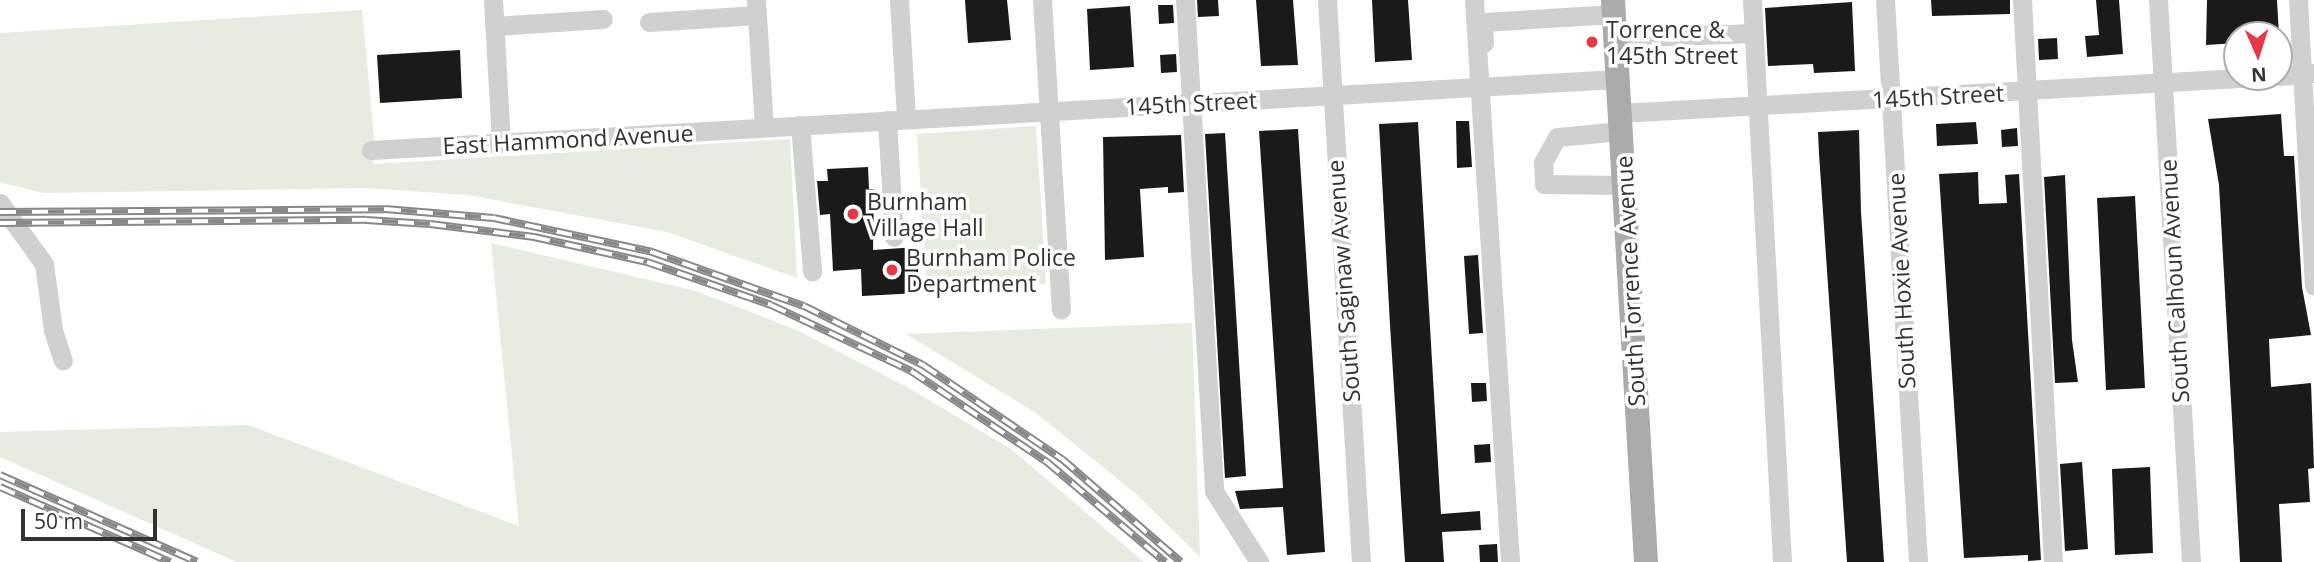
<!DOCTYPE html>
<style>
body{margin:0}
#map{position:relative;width:2314px;height:562px;overflow:hidden;background:#fff;font-family:"Open Sans",sans-serif}
div>[style]{position:absolute}
.green>*{inset:0;background:#e6ecdf}
.building>*{inset:0;background:#1a1a1a}
.minor>*{height:19px;margin:-9.5px;padding:0 9.5px;transform-origin:9.5px;border-radius:9.5px;background:#d0d0d0}
.major>*{height:24px;margin:-12px;padding:0 12px;transform-origin:12px;border-radius:12px;background:#ababab}
.rail>*{height:8px;margin-top:-4px;transform-origin:0;background:repeating-linear-gradient(90deg,#fff 0 16px,#888 0 32px);box-sizing:border-box;border-block:2px solid #888}
.dots>*{width:19px;height:19px;translate:-50% -50%;box-sizing:border-box;border:4px solid #fff;border-radius:50%}
span{translate:-50% -50%;white-space:nowrap;text-align:center;line-height:1.15;-webkit-text-stroke:7px #fff;paint-order:stroke}
.poi-label{font-size:23px;color:#333}
.left{translate:0 -50%;text-align:left}
.street-label{font-size:23px;color:#333}
.north{position:absolute;left:2223px;top:21px;width:70px;height:70px;box-sizing:border-box;background:#fff;border:2px solid #adadad;border-radius:50%;rotate:177deg;font-size:19px;font-weight:700;line-height:28px;text-align:center;color:#333}
.north::after{content:'';display:block;margin:auto;width:24px;height:32px;background:#e63946;clip-path:polygon(50% 0,100% 100%,50% 72%,0 100%)}
.scale{position:absolute;left:21px;top:509px;width:136px;height:32px;box-sizing:border-box;border:4px solid #333;border-top:0;padding-left:9px;font-size:21px;line-height:24px;white-space:nowrap;color:#333;-webkit-text-stroke:5px #fff;paint-order:stroke}
</style>
<div id="map">
<div class="green">
<div style="clip-path:polygon(362px 10px,375px 148px,373px 164px,790px 139px,797px 278px,667px 232px,468px 195px,367px 188px,43px 193px,0 182px,0 33px)"></div>
<div style="clip-path:polygon(1036px 126px,1046px 284px,927px 291px,917px 134px)"></div>
<div style="clip-path:polygon(491px 243px,696px 291px,797px 330px,907px 387px,1011px 449px,1144px 562px,237px 562px,0 457px,0 432px,248px 425px,519px 526px)"></div>
<div style="clip-path:polygon(1192px 323px,1200px 557px,1134px 492px,1036px 413px,906px 334px)"></div>
</div>
<div class="building">
<div style="clip-path:polygon(965px 0,1007px 0,1011px 40px,968px 43px)"></div>
<div style="clip-path:polygon(1197px 0,1218px 0,1219px 16px,1198px 17px)"></div>
<div style="clip-path:polygon(1256px 0,1293px 0,1298px 65px,1261px 66px)"></div>
<div style="clip-path:polygon(1372px 0,1408px 0,1412px 60px,1375px 62px)"></div>
<div style="clip-path:polygon(1931px 0,2010px 0,2010px 14px,1932px 16px)"></div>
<div style="clip-path:polygon(2096px 0,2119px 0,2123px 54px,2087px 57px,2085px 36px,2099px 35px)"></div>
<div style="clip-path:polygon(2207px 0,2277px 0,2279px 35px,2237px 35px,2237px 43px,2206px 45px)"></div>
<div style="clip-path:polygon(1852px 2px,1855px 71px,1814px 73px,1813px 64px,1768px 66px,1765px 8px)"></div>
<div style="clip-path:polygon(1158px 5px,1173px 5px,1174px 23px,1159px 24px)"></div>
<div style="clip-path:polygon(1130px 6px,1134px 67px,1090px 70px,1087px 9px)"></div>
<div style="clip-path:polygon(2057px 38px,2058px 59px,2039px 60px,2038px 39px)"></div>
<div style="clip-path:polygon(460px 50px,462px 98px,380px 103px,377px 55px)"></div>
<div style="clip-path:polygon(1176px 54px,1177px 72px,1161px 73px,1160px 55px)"></div>
<div style="clip-path:polygon(2281px 114px,2284px 156px,2294px 156px,2302px 287px,2311px 335px,2269px 339px,2271px 387px,2311px 383px,2314px 468px,2308px 469px,2310px 502px,2279px 504px,2282px 562px,2240px 562px,2219px 185px,2208px 119px)"></div>
<div style="clip-path:polygon(1456px 121px,1469px 121px,1472px 167px,1457px 168px)"></div>
<div style="clip-path:polygon(1418px 122px,1441px 514px,1480px 511px,1481px 530px,1442px 532px,1444px 562px,1405px 562px,1390px 325px,1379px 124px)"></div>
<div style="clip-path:polygon(1976px 122px,1978px 144px,1937px 146px,1936px 124px)"></div>
<div style="clip-path:polygon(2017px 128px,2018px 146px,2002px 147px,2001px 130px)"></div>
<div style="clip-path:polygon(1298px 129px,1325px 552px,1287px 555px,1283px 507px,1240px 509px,1235px 491px,1283px 488px,1259px 131px)"></div>
<div style="clip-path:polygon(1859px 130px,1861px 212px,1884px 562px,1847px 562px,1819px 154px,1818px 132px)"></div>
<div style="clip-path:polygon(1225px 133px,1246px 476px,1225px 478px,1205px 134px)"></div>
<div style="clip-path:polygon(1181px 135px,1184px 192px,1168px 193px,1168px 187px,1140px 189px,1144px 257px,1105px 260px,1103px 137px)"></div>
<div style="clip-path:polygon(868px 167px,869px 189px,874px 189px,873px 250px,917px 247px,919px 293px,862px 296px,861px 269px,833px 271px,830px 214px,820px 215px,817px 181px,828px 181px,827px 169px)"></div>
<div style="clip-path:polygon(1978px 172px,1979px 204px,2007px 203px,2005px 175px,2019px 174px,2041px 560px,2028px 561px,2028px 555px,1964px 558px,1939px 174px)"></div>
<div style="clip-path:polygon(2065px 175px,2072px 340px,2078px 382px,2055px 383px,2044px 177px)"></div>
<div style="clip-path:polygon(2135px 196px,2145px 388px,2106px 390px,2097px 198px)"></div>
<div style="clip-path:polygon(1478px 255px,1483px 333px,1469px 334px,1464px 256px)"></div>
<div style="clip-path:polygon(1471px 383px,1486px 383px,1487px 401px,1472px 402px)"></div>
<div style="clip-path:polygon(1490px 444px,1491px 462px,1475px 463px,1474px 445px)"></div>
<div style="clip-path:polygon(2082px 462px,2088px 549px,2065px 551px,2060px 464px)"></div>
<div style="clip-path:polygon(2150px 467px,2153px 553px,2115px 555px,2112px 469px)"></div>
<div style="clip-path:polygon(1497px 544px,1498px 562px,1480px 562px,1479px 545px)"></div>
</div>
<div class="minor">
<div style="left:493px;top:0;width:143px;rotate:86.8deg"></div>
<div style="left:756px;top:0;width:127px;rotate:86.4deg"></div>
<div style="left:899px;top:0;width:119px;rotate:86.6deg"></div>
<div style="left:1042px;top:0;width:310px;rotate:86.5deg"></div>
<div style="left:1185px;top:0;width:492px;rotate:86.6deg"></div>
<div style="left:1214px;top:491px;width:84px;rotate:57.6deg"></div>
<div style="left:1327px;top:0;width:563px;rotate:86.54deg"></div>
<div style="left:1474px;top:0;width:563px;rotate:86.33deg"></div>
<div style="left:1752px;top:0;width:563px;rotate:86.94deg"></div>
<div style="left:1885px;top:0;width:563px;rotate:86.64deg"></div>
<div style="left:2022px;top:0;width:563px;rotate:86.84deg"></div>
<div style="left:2158px;top:0;width:563px;rotate:86.64deg"></div>
<div style="left:2298px;top:0;width:286px;rotate:86.8deg"></div>
<div style="left:649px;top:22px;width:108px;rotate:-3.7deg"></div>
<div style="left:494px;top:26px;width:109px;rotate:-3.7deg"></div>
<div style="left:1616px;top:38px;width:138px;rotate:-2.1deg"></div>
<div style="left:1484px;top:43px;width:21px;rotate:-93deg"></div>
<div style="left:1483px;top:22px;width:131px;rotate:-3.5deg"></div>
<div style="left:2279px;top:76px;width:34px;rotate:-5deg"></div>
<div style="left:1620px;top:113px;width:638px;rotate:-3.23deg"></div>
<div style="left:887px;top:120px;width:117px;rotate:86.6deg"></div>
<div style="left:800px;top:125px;width:147px;rotate:85.3deg"></div>
<div style="left:1621px;top:131px;width:64px;rotate:174.6deg"></div>
<div style="left:1557px;top:137px;width:29px;rotate:119deg"></div>
<div style="left:1543px;top:162px;width:22px;rotate:87deg"></div>
<div style="left:1544px;top:184px;width:80px;rotate:0.7deg"></div>
<div style="left:371px;top:150px;width:1249px;rotate:-3.26deg"></div>
<div style="left:0;top:203px;width:75px;rotate:54.2deg"></div>
<div style="left:44px;top:264px;width:67px;rotate:82.2deg"></div>
<div style="left:53px;top:330px;width:32px;rotate:72deg"></div>
</div>
<div class="major">
<div style="left:1613px;top:0;width:563px;rotate:86.64deg"></div>
</div>
<div class="rail">
<div style="left:0;top:212px;width:385px;rotate:-0.4deg"></div>
<div style="left:385px;top:209px;width:109px;rotate:4.7deg"></div>
<div style="left:494px;top:218px;width:162px;rotate:12.1deg"></div>
<div style="left:652px;top:252px;width:161px;rotate:19.6deg"></div>
<div style="left:804px;top:306px;width:133px;rotate:26.4deg"></div>
<div style="left:923px;top:365px;width:168px;rotate:34.1deg"></div>
<div style="left:1062px;top:459px;width:157px;rotate:40.9deg"></div>
<div style="left:0;top:223px;width:366px;rotate:-0.5deg"></div>
<div style="left:366px;top:220px;width:64px;rotate:3.6deg"></div>
<div style="left:430px;top:224px;width:105px;rotate:7.1deg"></div>
<div style="left:534px;top:237px;width:116px;rotate:12.5deg"></div>
<div style="left:647px;top:262px;width:131px;rotate:19.1deg"></div>
<div style="left:771px;top:305px;width:155px;rotate:25.2deg"></div>
<div style="left:911px;top:371px;width:164px;rotate:33.8deg"></div>
<div style="left:1047px;top:462px;width:155px;rotate:40.3deg"></div>
<div style="left:0;top:475px;width:215px;rotate:23.8deg"></div>
<div style="left:0;top:487px;width:186px;rotate:23.8deg"></div>
</div>
<div class="dots">
<div style="left:1592px;top:42px;background:#e63946"></div>
<div style="left:853px;top:214px;background:#e63946"></div>
<div style="left:892px;top:270px;background:#e63946"></div>
</div>
<div class="poi-label">
<span class="left" style="left:1606px;top:42px">Torrence &amp;<br>145th Street</span>
<span class="left" style="left:867px;top:214px">Burnham<br>Village Hall</span>
<span class="left" style="left:906px;top:270px">Burnham Police<br>Department</span>
</div>
<div class="street-label">
<span style="left:1938px;top:96px;rotate:-3deg">145th Street</span>
<span style="left:1191px;top:103px;rotate:-3deg">145th Street</span>
<span style="left:568px;top:139px;rotate:-3deg">East Hammond Avenue</span>
<span style="left:1343px;top:281px;rotate:-94deg">South Saginaw Avenue</span>
<span style="left:1630px;top:281px;rotate:-93deg">South Torrence Avenue</span>
<span style="left:1901px;top:281px;rotate:-93deg">South Hoxie Avenue</span>
<span style="left:2174px;top:281px;rotate:-93deg">South Calhoun Avenue</span>
</div>
<div class="north">N</div>
<div class="scale">50 m</div>
</div>
